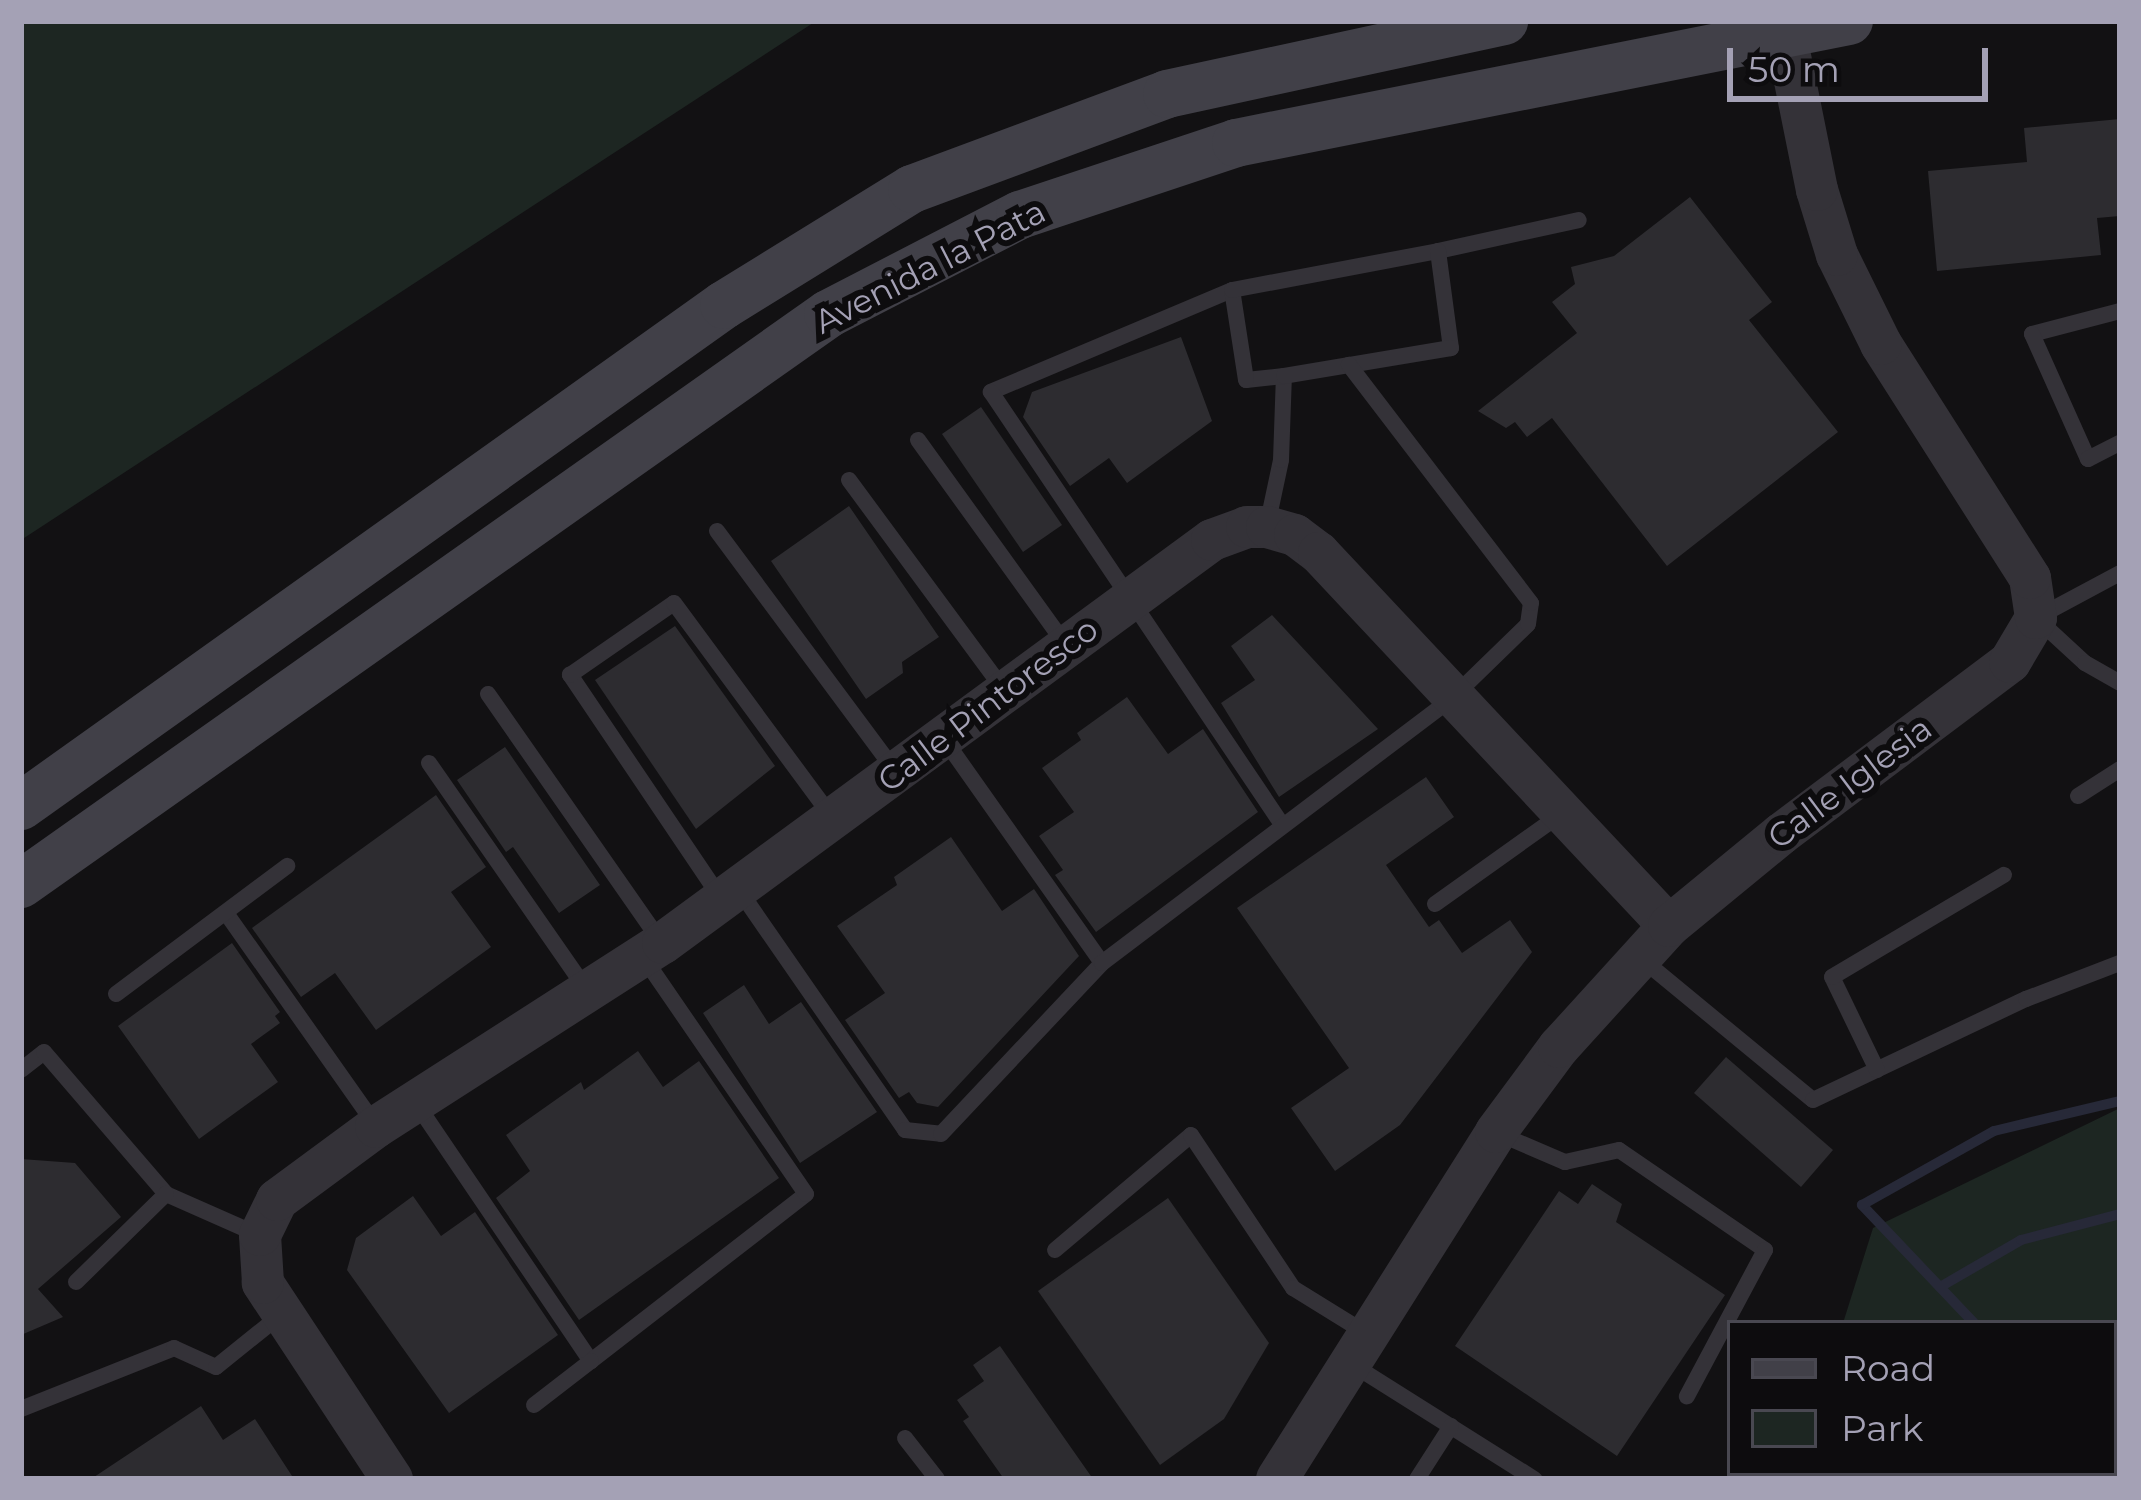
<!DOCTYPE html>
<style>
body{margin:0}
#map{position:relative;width:2141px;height:1500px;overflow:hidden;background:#121113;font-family:Montserrat,sans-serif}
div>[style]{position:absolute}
.green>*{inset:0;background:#1d2622}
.stream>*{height:10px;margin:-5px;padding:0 5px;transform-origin:5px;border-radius:5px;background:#272938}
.building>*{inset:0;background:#2d2c30}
.service>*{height:16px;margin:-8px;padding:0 8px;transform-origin:8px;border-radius:8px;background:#343238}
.tertiary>*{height:42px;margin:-21px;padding:0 21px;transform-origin:21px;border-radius:21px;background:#343238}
.secondary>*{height:48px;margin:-24px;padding:0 24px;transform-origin:24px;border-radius:24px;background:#414048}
span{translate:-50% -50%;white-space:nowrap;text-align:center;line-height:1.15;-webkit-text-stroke:12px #0d0c0e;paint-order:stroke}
.street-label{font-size:33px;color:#a4a1b5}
.frame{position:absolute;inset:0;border:24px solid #a4a1b5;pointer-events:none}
.legend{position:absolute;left:1727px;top:1320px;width:390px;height:156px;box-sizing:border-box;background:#0d0c0e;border:3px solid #494851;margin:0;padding:15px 21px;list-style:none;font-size:36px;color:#a4a1b5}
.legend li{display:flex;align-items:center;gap:24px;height:60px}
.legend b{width:60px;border:3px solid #494851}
.scale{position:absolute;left:1727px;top:48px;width:261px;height:54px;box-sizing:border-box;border:6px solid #a4a1b5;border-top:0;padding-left:15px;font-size:36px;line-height:42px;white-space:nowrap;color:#a4a1b5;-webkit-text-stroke:9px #0d0c0e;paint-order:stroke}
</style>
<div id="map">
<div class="green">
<div style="clip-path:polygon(21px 21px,816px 21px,21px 540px)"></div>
<div style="clip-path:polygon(2120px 1108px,2120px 1479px,1795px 1479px,1797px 1473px,2114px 1473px,2114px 1323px,1843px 1323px,1873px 1228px)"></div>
</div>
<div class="stream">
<div style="left:1940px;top:1287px;width:94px;rotate:-30.1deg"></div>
<div style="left:2021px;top:1240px;width:102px;rotate:-14.7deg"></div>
<div style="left:1974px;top:1323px;width:163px;rotate:-133.5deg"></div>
<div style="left:1862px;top:1205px;width:151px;rotate:-29.3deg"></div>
<div style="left:1994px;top:1131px;width:130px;rotate:-13.4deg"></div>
<div style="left:2114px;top:1334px;width:6px;rotate:-9deg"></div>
<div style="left:2114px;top:1450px;width:7px;rotate:-27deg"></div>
<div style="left:2114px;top:1472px;width:8px;rotate:45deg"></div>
</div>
<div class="building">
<div style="clip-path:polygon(2120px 119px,2120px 216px,2097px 218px,2101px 255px,1937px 271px,1928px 171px,2027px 162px,2024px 128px)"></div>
<div style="clip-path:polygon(1690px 197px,1772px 302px,1749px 320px,1838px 432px,1667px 566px,1552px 418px,1527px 437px,1515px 422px,1506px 428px,1478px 411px,1577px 333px,1552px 302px,1575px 284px,1571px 267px,1614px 256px)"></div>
<div style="clip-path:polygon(1181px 337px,1212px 421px,1127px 483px,1109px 458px,1070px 486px,1023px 417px,1032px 392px)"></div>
<div style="clip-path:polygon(981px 407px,1062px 525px,1023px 552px,942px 434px)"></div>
<div style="clip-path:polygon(849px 506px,939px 637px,902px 662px,903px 673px,866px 699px,771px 561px)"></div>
<div style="clip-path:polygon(1272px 615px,1378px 729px,1279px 797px,1221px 703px,1255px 680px,1231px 646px)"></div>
<div style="clip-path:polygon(675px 626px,775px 766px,696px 829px,595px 680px)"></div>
<div style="clip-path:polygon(1127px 697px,1168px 754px,1203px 729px,1258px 812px,1096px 932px,1055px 875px,1063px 870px,1039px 836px,1074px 812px,1042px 768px,1081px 740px,1077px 733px)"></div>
<div style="clip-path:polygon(505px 747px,600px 885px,559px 913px,513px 847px,506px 852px,457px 780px)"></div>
<div style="clip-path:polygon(1426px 777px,1454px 817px,1386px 865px,1429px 927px,1439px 920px,1462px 953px,1510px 920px,1532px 952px,1400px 1125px,1335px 1171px,1291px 1108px,1349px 1068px,1237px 908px)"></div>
<div style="clip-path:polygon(436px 795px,486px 867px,451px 892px,491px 947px,376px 1030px,335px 973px,301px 997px,252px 928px)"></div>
<div style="clip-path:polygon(951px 837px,1002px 911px,1034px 889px,1079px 956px,938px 1107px,917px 1103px,909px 1092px,899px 1098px,845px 1020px,885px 993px,837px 926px,897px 885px,894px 877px)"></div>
<div style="clip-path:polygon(232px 943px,280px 1012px,275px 1016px,280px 1023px,251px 1044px,278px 1082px,199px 1139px,118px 1026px)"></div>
<div style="clip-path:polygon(744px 985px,769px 1024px,801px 1002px,877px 1112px,800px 1163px,703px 1013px)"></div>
<div style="clip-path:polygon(638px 1051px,663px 1087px,699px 1061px,779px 1178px,579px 1320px,496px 1198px,530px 1171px,506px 1135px,581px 1082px,584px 1090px)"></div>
<div style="clip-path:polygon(1726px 1057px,1833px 1150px,1801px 1187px,1694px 1093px)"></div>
<div style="clip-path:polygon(21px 1159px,75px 1163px,121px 1217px,38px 1289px,63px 1317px,21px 1335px)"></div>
<div style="clip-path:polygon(1592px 1184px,1622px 1204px,1616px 1222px,1725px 1295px,1617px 1456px,1455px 1346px,1559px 1191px,1578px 1204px)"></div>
<div style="clip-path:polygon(413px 1196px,441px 1236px,475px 1212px,558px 1335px,449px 1413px,347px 1270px,356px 1238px)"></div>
<div style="clip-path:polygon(1168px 1198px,1269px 1343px,1224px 1419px,1160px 1465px,1038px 1291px)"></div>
<div style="clip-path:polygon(1000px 1346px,1093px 1479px,1004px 1479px,963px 1421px,969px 1417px,957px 1400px,984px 1381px,973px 1365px)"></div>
<div style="clip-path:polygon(201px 1406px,223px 1440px,255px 1419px,294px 1479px,91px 1479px)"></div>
</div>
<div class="service">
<div style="left:1438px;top:251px;width:144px;rotate:-12.4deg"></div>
<div style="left:1232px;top:290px;width:262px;rotate:157.1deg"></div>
<div style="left:991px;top:392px;width:519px;rotate:56.07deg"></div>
<div style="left:2120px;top:311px;width:91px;rotate:165.4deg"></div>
<div style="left:2032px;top:334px;width:137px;rotate:65.9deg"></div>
<div style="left:2088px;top:459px;width:36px;rotate:-27deg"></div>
<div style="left:918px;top:440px;width:251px;rotate:54.2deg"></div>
<div style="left:849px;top:480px;width:261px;rotate:53.6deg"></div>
<div style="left:1267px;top:526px;width:67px;rotate:-78deg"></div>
<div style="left:1281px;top:460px;width:84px;rotate:-88deg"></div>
<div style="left:1284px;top:376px;width:38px;rotate:174deg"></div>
<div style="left:1246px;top:380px;width:91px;rotate:-98.8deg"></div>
<div style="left:1232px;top:290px;width:210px;rotate:-10.7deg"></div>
<div style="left:1438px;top:251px;width:98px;rotate:82.4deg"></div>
<div style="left:1451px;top:348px;width:169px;rotate:170.5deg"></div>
<div style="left:717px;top:531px;width:302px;rotate:53.4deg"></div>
<div style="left:2120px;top:573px;width:95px;rotate:151.8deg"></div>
<div style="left:2036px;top:618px;width:67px;rotate:42.6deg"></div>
<div style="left:2085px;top:663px;width:40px;rotate:29.7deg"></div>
<div style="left:488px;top:694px;width:304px;rotate:55.1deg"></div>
<div style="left:429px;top:763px;width:275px;rotate:55.2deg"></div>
<div style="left:2078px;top:796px;width:50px;rotate:-32.7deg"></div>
<div style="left:739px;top:890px;width:292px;rotate:55.3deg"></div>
<div style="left:905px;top:1130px;width:36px;rotate:6deg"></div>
<div style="left:941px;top:1134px;width:235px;rotate:-46.7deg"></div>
<div style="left:1102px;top:963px;width:274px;rotate:-125.2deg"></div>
<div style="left:722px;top:900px;width:272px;rotate:-124deg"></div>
<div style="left:570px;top:675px;width:126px;rotate:-34.7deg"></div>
<div style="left:674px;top:603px;width:266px;rotate:53.6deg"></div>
<div style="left:1435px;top:904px;width:153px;rotate:-35.5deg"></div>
<div style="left:226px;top:913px;width:261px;rotate:54.8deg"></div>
<div style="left:1643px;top:960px;width:220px;rotate:39.5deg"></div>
<div style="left:1813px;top:1100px;width:236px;rotate:-25.4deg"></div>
<div style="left:2026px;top:999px;width:101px;rotate:-21deg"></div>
<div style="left:1102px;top:963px;width:438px;rotate:-37.1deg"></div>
<div style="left:1451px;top:699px;width:107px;rotate:-44.2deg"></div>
<div style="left:1528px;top:624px;width:21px;rotate:-82deg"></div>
<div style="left:1531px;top:603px;width:300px;rotate:-127.4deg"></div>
<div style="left:116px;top:994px;width:214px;rotate:-36.8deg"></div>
<div style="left:21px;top:1070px;width:29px;rotate:-38deg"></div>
<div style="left:44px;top:1052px;width:187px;rotate:49.3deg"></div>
<div style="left:166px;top:1194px;width:102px;rotate:23.8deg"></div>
<div style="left:1877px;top:1070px;width:103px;rotate:-115.8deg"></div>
<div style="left:1832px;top:977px;width:200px;rotate:-30.7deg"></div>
<div style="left:416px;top:1103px;width:312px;rotate:55.9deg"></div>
<div style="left:591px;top:1361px;width:272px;rotate:-37.8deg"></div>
<div style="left:806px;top:1194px;width:288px;rotate:-124.5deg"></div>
<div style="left:1497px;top:1133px;width:74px;rotate:23.1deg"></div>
<div style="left:1565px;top:1162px;width:55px;rotate:-12.5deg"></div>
<div style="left:1619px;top:1150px;width:177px;rotate:34.4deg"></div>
<div style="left:1765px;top:1250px;width:166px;rotate:118.1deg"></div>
<div style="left:1055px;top:1250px;width:178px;rotate:-40.2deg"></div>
<div style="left:1191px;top:1135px;width:184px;rotate:56.3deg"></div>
<div style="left:1293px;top:1288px;width:86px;rotate:31.7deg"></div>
<div style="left:76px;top:1282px;width:126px;rotate:-44.4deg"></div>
<div style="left:1350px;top:1363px;width:218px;rotate:32.2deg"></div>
<div style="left:534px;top:1405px;width:72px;rotate:-37.7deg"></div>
<div style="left:21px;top:1409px;width:165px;rotate:-21.7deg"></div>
<div style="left:174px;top:1348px;width:46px;rotate:24.3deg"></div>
<div style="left:216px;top:1367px;width:85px;rotate:-38.8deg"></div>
<div style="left:905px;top:1438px;width:52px;rotate:52deg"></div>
<div style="left:1417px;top:1479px;width:63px;rotate:-57.3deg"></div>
</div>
<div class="tertiary">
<div style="left:392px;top:1479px;width:235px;rotate:-123.4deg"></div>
<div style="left:263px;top:1283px;width:48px;rotate:-93.6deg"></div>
<div style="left:260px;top:1235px;width:39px;rotate:-64deg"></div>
<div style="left:277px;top:1200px;width:123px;rotate:-36.4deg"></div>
<div style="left:376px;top:1127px;width:341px;rotate:-32.7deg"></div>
<div style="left:663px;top:943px;width:681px;rotate:-36.28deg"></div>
<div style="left:1212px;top:540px;width:37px;rotate:-20deg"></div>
<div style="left:1247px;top:527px;width:20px"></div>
<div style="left:1267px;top:527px;width:29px;rotate:16deg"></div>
<div style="left:1295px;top:535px;width:30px;rotate:37deg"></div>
<div style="left:1319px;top:553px;width:511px;rotate:46.82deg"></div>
<div style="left:1277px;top:1479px;width:410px;rotate:-57.7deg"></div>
<div style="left:1496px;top:1132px;width:106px;rotate:-53.5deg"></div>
<div style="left:1559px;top:1047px;width:164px;rotate:-47.7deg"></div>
<div style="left:1669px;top:926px;width:145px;rotate:-39.4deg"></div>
<div style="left:1781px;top:834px;width:286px;rotate:-36.9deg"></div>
<div style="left:2010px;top:662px;width:51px;rotate:-59.4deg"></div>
<div style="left:2036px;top:618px;width:40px;rotate:-98.5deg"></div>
<div style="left:2030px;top:578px;width:277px;rotate:-122.5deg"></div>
<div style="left:1881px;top:344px;width:99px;rotate:-116.3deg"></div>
<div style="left:1837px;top:255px;width:68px;rotate:-107.1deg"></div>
<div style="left:1817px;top:190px;width:172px;rotate:-101.4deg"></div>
</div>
<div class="secondary">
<div style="left:21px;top:806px;width:863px;rotate:-35.48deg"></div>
<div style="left:724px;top:305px;width:221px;rotate:-31.7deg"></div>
<div style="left:912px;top:189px;width:272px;rotate:-20.4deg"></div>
<div style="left:1167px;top:94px;width:345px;rotate:-12.2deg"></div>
<div style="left:21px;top:884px;width:988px;rotate:-35.23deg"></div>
<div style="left:828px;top:314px;width:216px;rotate:-27.3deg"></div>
<div style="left:1020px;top:215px;width:228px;rotate:-18.4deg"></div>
<div style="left:1236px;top:143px;width:625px;rotate:-11.26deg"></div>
</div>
<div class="street-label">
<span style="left:930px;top:267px;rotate:-27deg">Avenida la Pata</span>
<span style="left:988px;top:705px;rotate:-37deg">Calle Pintoresco</span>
<span style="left:1850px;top:783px;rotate:-37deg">Calle Iglesia</span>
</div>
<div class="frame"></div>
<ul class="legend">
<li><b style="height:15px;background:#414048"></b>Road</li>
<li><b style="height:33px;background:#1d2622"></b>Park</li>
</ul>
<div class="scale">50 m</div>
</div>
